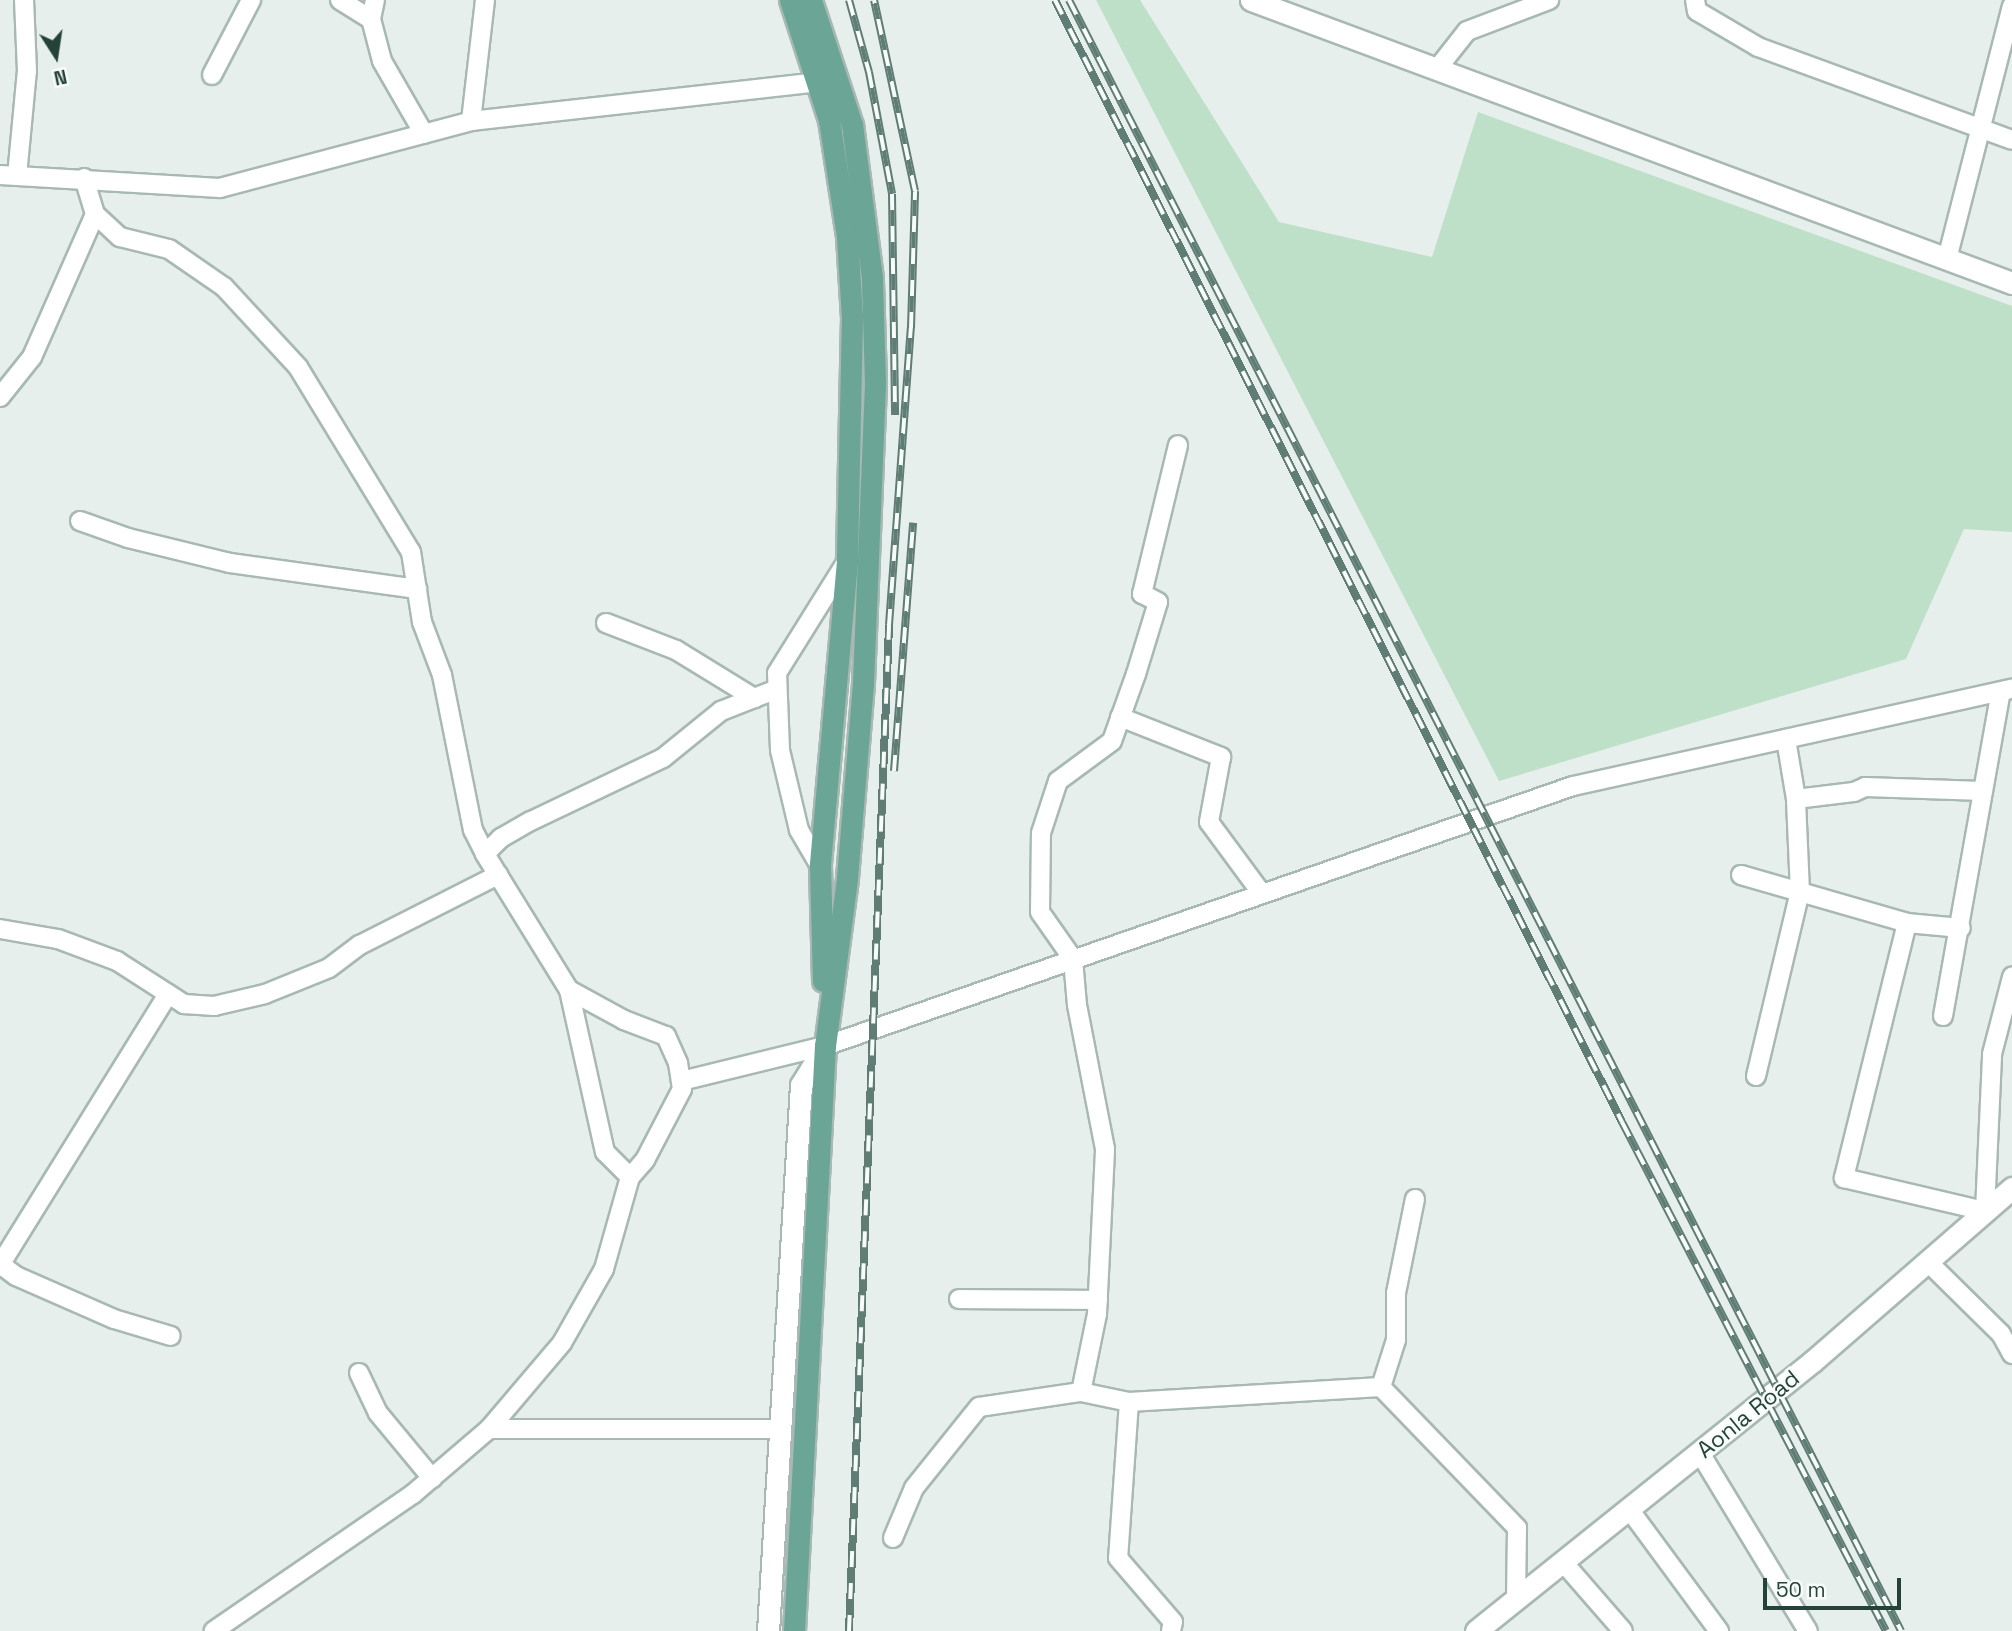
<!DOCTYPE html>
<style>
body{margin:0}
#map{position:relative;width:2012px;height:1631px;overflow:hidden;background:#e6efeb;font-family:"Space Grotesk",sans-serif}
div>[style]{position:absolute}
.green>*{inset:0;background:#bfe0c8}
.roads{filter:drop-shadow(2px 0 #a8b8b2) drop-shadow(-2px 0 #a8b8b2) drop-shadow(0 2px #a8b8b2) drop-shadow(0 -2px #a8b8b2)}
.street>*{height:18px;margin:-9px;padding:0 9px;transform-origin:9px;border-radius:9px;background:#fff}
.secondary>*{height:21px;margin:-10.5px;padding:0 10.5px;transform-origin:10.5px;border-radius:10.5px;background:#fff}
.primary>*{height:21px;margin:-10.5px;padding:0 10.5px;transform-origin:10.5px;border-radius:10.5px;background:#6aa596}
.rail>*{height:8px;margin-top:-4px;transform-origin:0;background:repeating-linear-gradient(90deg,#f7fbf9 0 16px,#5f7d75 0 32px);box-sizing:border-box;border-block:2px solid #5f7d75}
span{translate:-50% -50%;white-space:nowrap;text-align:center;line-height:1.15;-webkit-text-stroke:5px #f7fbf9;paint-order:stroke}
.street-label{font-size:23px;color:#24423a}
.north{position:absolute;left:21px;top:21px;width:70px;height:70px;-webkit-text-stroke:5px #f7fbf9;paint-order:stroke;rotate:168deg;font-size:19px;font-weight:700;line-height:28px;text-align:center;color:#24423a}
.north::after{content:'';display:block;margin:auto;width:24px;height:32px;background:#24423a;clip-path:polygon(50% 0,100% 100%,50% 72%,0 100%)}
.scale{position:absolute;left:1763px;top:1578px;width:138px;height:32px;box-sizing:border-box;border:4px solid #24423a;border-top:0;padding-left:9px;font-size:21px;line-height:24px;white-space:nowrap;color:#24423a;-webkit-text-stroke:5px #f7fbf9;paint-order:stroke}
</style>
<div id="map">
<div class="green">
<div style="clip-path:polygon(1096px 0,1140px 0,1279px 222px,1432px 257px,1478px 112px,2012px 306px,2012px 532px,1964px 529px,1906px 659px,1499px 781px)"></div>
</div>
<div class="roads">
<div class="street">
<div style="left:340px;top:0;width:36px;rotate:32deg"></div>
<div style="left:375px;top:0;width:19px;rotate:102deg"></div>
<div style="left:371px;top:19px;width:43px;rotate:75.3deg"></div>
<div style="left:382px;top:61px;width:84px;rotate:60.1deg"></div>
<div style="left:1695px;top:0;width:11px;rotate:80deg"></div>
<div style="left:1697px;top:11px;width:71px;rotate:30.5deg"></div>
<div style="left:1758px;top:47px;width:270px;rotate:20.1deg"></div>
<div style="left:1437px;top:69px;width:48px;rotate:-51.7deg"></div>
<div style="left:1467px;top:31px;width:88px;rotate:-20.7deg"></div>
<div style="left:212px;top:75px;width:85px;rotate:-62.5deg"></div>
<div style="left:471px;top:121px;width:122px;rotate:-83.4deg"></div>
<div style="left:0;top:175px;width:220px;rotate:3.4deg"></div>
<div style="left:220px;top:188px;width:260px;rotate:-14.9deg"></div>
<div style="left:471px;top:121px;width:348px;rotate:-6.4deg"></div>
<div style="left:17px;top:176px;width:105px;rotate:-84.6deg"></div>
<div style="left:27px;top:71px;width:71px;rotate:-92.4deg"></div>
<div style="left:84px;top:178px;width:38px;rotate:73deg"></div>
<div style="left:95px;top:214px;width:34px;rotate:43deg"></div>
<div style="left:120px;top:237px;width:50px;rotate:13.8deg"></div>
<div style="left:169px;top:249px;width:67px;rotate:34.6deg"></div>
<div style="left:224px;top:287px;width:109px;rotate:47.2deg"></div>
<div style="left:298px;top:367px;width:217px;rotate:58.6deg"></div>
<div style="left:411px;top:552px;width:71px;rotate:81.1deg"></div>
<div style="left:422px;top:622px;width:57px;rotate:69.3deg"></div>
<div style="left:442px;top:675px;width:158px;rotate:78.7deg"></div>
<div style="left:473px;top:830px;width:27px;rotate:63deg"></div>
<div style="left:485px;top:854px;width:160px;rotate:58.3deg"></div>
<div style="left:569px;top:990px;width:63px;rotate:28.6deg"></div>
<div style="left:624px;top:1020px;width:45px;rotate:20.9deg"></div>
<div style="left:666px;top:1036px;width:30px;rotate:66deg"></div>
<div style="left:678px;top:1063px;width:26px;rotate:81deg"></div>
<div style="left:682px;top:1089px;width:80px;rotate:117.5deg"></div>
<div style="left:645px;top:1160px;width:23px;rotate:131deg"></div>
<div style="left:630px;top:1177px;width:96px;rotate:105.8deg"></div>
<div style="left:604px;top:1269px;width:85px;rotate:119.6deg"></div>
<div style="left:562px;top:1343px;width:113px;rotate:130.3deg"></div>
<div style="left:489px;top:1429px;width:100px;rotate:139.5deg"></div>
<div style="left:413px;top:1494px;width:242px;rotate:145.5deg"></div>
<div style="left:1947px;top:259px;width:261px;rotate:-75.6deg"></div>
<div style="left:0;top:397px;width:51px;rotate:-51.3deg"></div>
<div style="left:32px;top:357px;width:156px;rotate:-66.2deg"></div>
<div style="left:80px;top:521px;width:51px;rotate:19.5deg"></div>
<div style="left:128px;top:538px;width:105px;rotate:13.8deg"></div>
<div style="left:230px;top:563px;width:189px;rotate:7.9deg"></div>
<div style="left:606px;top:623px;width:75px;rotate:21.1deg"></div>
<div style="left:676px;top:650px;width:92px;rotate:31.6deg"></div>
<div style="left:1120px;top:717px;width:109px;rotate:21.6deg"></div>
<div style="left:1221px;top:757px;width:66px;rotate:100.5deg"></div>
<div style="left:1209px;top:822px;width:89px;rotate:53.6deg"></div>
<div style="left:1796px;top:799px;width:58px;rotate:-6.9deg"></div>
<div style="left:1854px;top:792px;width:12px;rotate:-24deg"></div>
<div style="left:1865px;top:787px;width:118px;rotate:1.9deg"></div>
<div style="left:485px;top:854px;width:23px;rotate:-45deg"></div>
<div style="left:501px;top:838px;width:34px;rotate:-30deg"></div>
<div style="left:531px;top:821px;width:146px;rotate:-25.5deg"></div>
<div style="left:663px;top:758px;width:75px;rotate:-39deg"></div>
<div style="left:721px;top:711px;width:60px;rotate:-21.4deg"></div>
<div style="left:820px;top:866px;width:42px;rotate:-120.3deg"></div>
<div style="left:799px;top:830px;width:82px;rotate:-103.4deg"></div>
<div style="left:780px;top:750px;width:77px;rotate:-92.2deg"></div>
<div style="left:777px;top:673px;width:132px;rotate:-58deg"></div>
<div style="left:1741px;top:875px;width:173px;rotate:16.1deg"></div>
<div style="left:1907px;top:923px;width:54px;rotate:5.3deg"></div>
<div style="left:1907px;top:923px;width:263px;rotate:103.9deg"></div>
<div style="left:1844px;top:1178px;width:145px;rotate:13.2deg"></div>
<div style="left:1985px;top:1211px;width:157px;rotate:-87.4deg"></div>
<div style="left:1992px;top:1054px;width:80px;rotate:-75.4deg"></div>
<div style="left:0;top:929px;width:59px;rotate:9.8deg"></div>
<div style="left:58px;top:939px;width:63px;rotate:20.4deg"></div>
<div style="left:117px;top:961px;width:80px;rotate:32.7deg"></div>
<div style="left:184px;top:1004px;width:30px;rotate:4deg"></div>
<div style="left:214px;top:1006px;width:52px;rotate:-13.2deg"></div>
<div style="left:265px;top:994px;width:69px;rotate:-22.1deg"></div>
<div style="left:329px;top:968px;width:39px;rotate:-37deg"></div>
<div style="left:360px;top:945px;width:155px;rotate:-26.9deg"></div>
<div style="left:569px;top:990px;width:166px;rotate:77.5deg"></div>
<div style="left:605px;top:1152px;width:35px;rotate:45deg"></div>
<div style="left:1943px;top:1016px;width:329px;rotate:-79.9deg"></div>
<div style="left:1756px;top:1076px;width:189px;rotate:-76.6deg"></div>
<div style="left:1800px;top:892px;width:93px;rotate:-92.5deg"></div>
<div style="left:1796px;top:799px;width:61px;rotate:-99.5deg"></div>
<div style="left:681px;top:1081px;width:148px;rotate:-13.7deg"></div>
<div style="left:825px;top:1046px;width:792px;rotate:-19.17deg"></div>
<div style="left:1573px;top:786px;width:450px;rotate:-12.5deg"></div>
<div style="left:1927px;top:1261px;width:104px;rotate:44.6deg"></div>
<div style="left:2001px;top:1334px;width:23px;rotate:61deg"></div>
<div style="left:0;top:1264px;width:20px;rotate:37deg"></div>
<div style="left:16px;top:1276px;width:107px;rotate:23.7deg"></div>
<div style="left:114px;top:1319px;width:59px;rotate:16.6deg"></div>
<div style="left:0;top:1265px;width:319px;rotate:-58.2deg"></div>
<div style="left:959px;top:1299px;width:139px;rotate:0.4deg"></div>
<div style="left:359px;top:1373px;width:44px;rotate:64.6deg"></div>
<div style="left:378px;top:1413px;width:85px;rotate:50.3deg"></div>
<div style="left:1381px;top:1387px;width:49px;rotate:-72.3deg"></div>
<div style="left:1396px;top:1340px;width:47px;rotate:-90deg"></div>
<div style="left:1396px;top:1293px;width:96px;rotate:-78.6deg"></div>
<div style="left:1081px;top:1392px;width:80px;rotate:-78.4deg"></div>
<div style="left:1097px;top:1314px;width:165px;rotate:-87.2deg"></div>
<div style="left:1105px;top:1149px;width:147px;rotate:-101deg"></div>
<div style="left:1077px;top:1005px;width:46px;rotate:-95deg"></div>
<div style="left:1073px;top:959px;width:57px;rotate:-125.1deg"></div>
<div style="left:1040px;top:912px;width:79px;rotate:-89.3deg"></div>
<div style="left:1041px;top:833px;width:55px;rotate:-71.9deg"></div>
<div style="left:1058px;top:781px;width:67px;rotate:-36.5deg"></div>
<div style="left:1112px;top:741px;width:71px;rotate:-70.3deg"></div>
<div style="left:1136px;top:674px;width:75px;rotate:-73deg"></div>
<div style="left:1158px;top:602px;width:18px;rotate:-153deg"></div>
<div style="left:1142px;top:594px;width:153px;rotate:-76.4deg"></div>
<div style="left:1129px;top:1402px;width:156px;rotate:94deg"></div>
<div style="left:1118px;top:1558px;width:84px;rotate:49.3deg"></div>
<div style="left:1173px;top:1622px;width:9px;rotate:103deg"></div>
<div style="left:489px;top:1429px;width:291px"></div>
<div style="left:1700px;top:1453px;width:208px;rotate:58.8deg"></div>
<div style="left:1629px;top:1509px;width:152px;rotate:53.6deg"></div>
<div style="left:893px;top:1538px;width:54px;rotate:-67.2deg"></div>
<div style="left:914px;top:1488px;width:104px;rotate:-51.3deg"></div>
<div style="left:979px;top:1407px;width:103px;rotate:-8.4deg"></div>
<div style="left:1081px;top:1392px;width:49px;rotate:11.8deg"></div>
<div style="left:1129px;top:1402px;width:252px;rotate:-3.4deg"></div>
<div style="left:1381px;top:1387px;width:196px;rotate:46deg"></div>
<div style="left:1517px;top:1528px;width:72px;rotate:90.8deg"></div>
<div style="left:1563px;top:1562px;width:91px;rotate:49deg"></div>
</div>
<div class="secondary">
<div style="left:1251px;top:0;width:812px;rotate:20.4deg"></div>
<div style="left:768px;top:1631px;width:547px;rotate:-86.54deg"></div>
<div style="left:801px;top:1085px;width:46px;rotate:-58.4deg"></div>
<div style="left:1476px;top:1631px;width:432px;rotate:-38.7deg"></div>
<div style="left:1813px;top:1361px;width:264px;rotate:-41deg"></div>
</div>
<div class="primary">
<div style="left:790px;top:0;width:126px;rotate:72deg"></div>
<div style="left:829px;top:120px;width:117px;rotate:81.2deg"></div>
<div style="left:847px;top:236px;width:81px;rotate:86.5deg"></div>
<div style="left:852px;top:317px;width:244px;rotate:91.2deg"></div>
<div style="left:847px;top:561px;width:306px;rotate:95.1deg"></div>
<div style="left:820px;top:866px;width:115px;rotate:88.5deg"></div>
<div style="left:794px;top:1631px;width:586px;rotate:-86.97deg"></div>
<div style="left:825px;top:1046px;width:169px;rotate:-82.5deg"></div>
<div style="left:847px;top:878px;width:196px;rotate:-85.3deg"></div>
<div style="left:863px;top:683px;width:301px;rotate:-87.7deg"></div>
<div style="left:875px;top:382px;width:104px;rotate:-91.7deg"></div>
<div style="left:872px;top:278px;width:154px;rotate:-97.4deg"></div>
<div style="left:852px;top:125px;width:132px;rotate:-108.2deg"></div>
</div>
</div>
<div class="rail">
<div style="left:849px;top:0;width:75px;rotate:74.5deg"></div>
<div style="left:869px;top:72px;width:124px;rotate:79.3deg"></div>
<div style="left:892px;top:194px;width:221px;rotate:89.2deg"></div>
<div style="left:1055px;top:0;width:1257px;rotate:63.19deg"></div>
<div style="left:1622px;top:1122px;width:573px;rotate:62.59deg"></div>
<div style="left:1069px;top:0;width:1831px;rotate:62.97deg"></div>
<div style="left:894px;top:771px;width:249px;rotate:-85.6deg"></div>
<div style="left:849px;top:1631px;width:1007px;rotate:-87.72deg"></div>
<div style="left:889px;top:625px;width:298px;rotate:-85.8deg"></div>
<div style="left:911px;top:328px;width:137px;rotate:-88.3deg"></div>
<div style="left:915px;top:191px;width:195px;rotate:-102.1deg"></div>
</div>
<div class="street-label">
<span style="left:1748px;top:1414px;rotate:-39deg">Aonla Road</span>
</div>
<div class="north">N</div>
<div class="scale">50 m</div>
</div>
